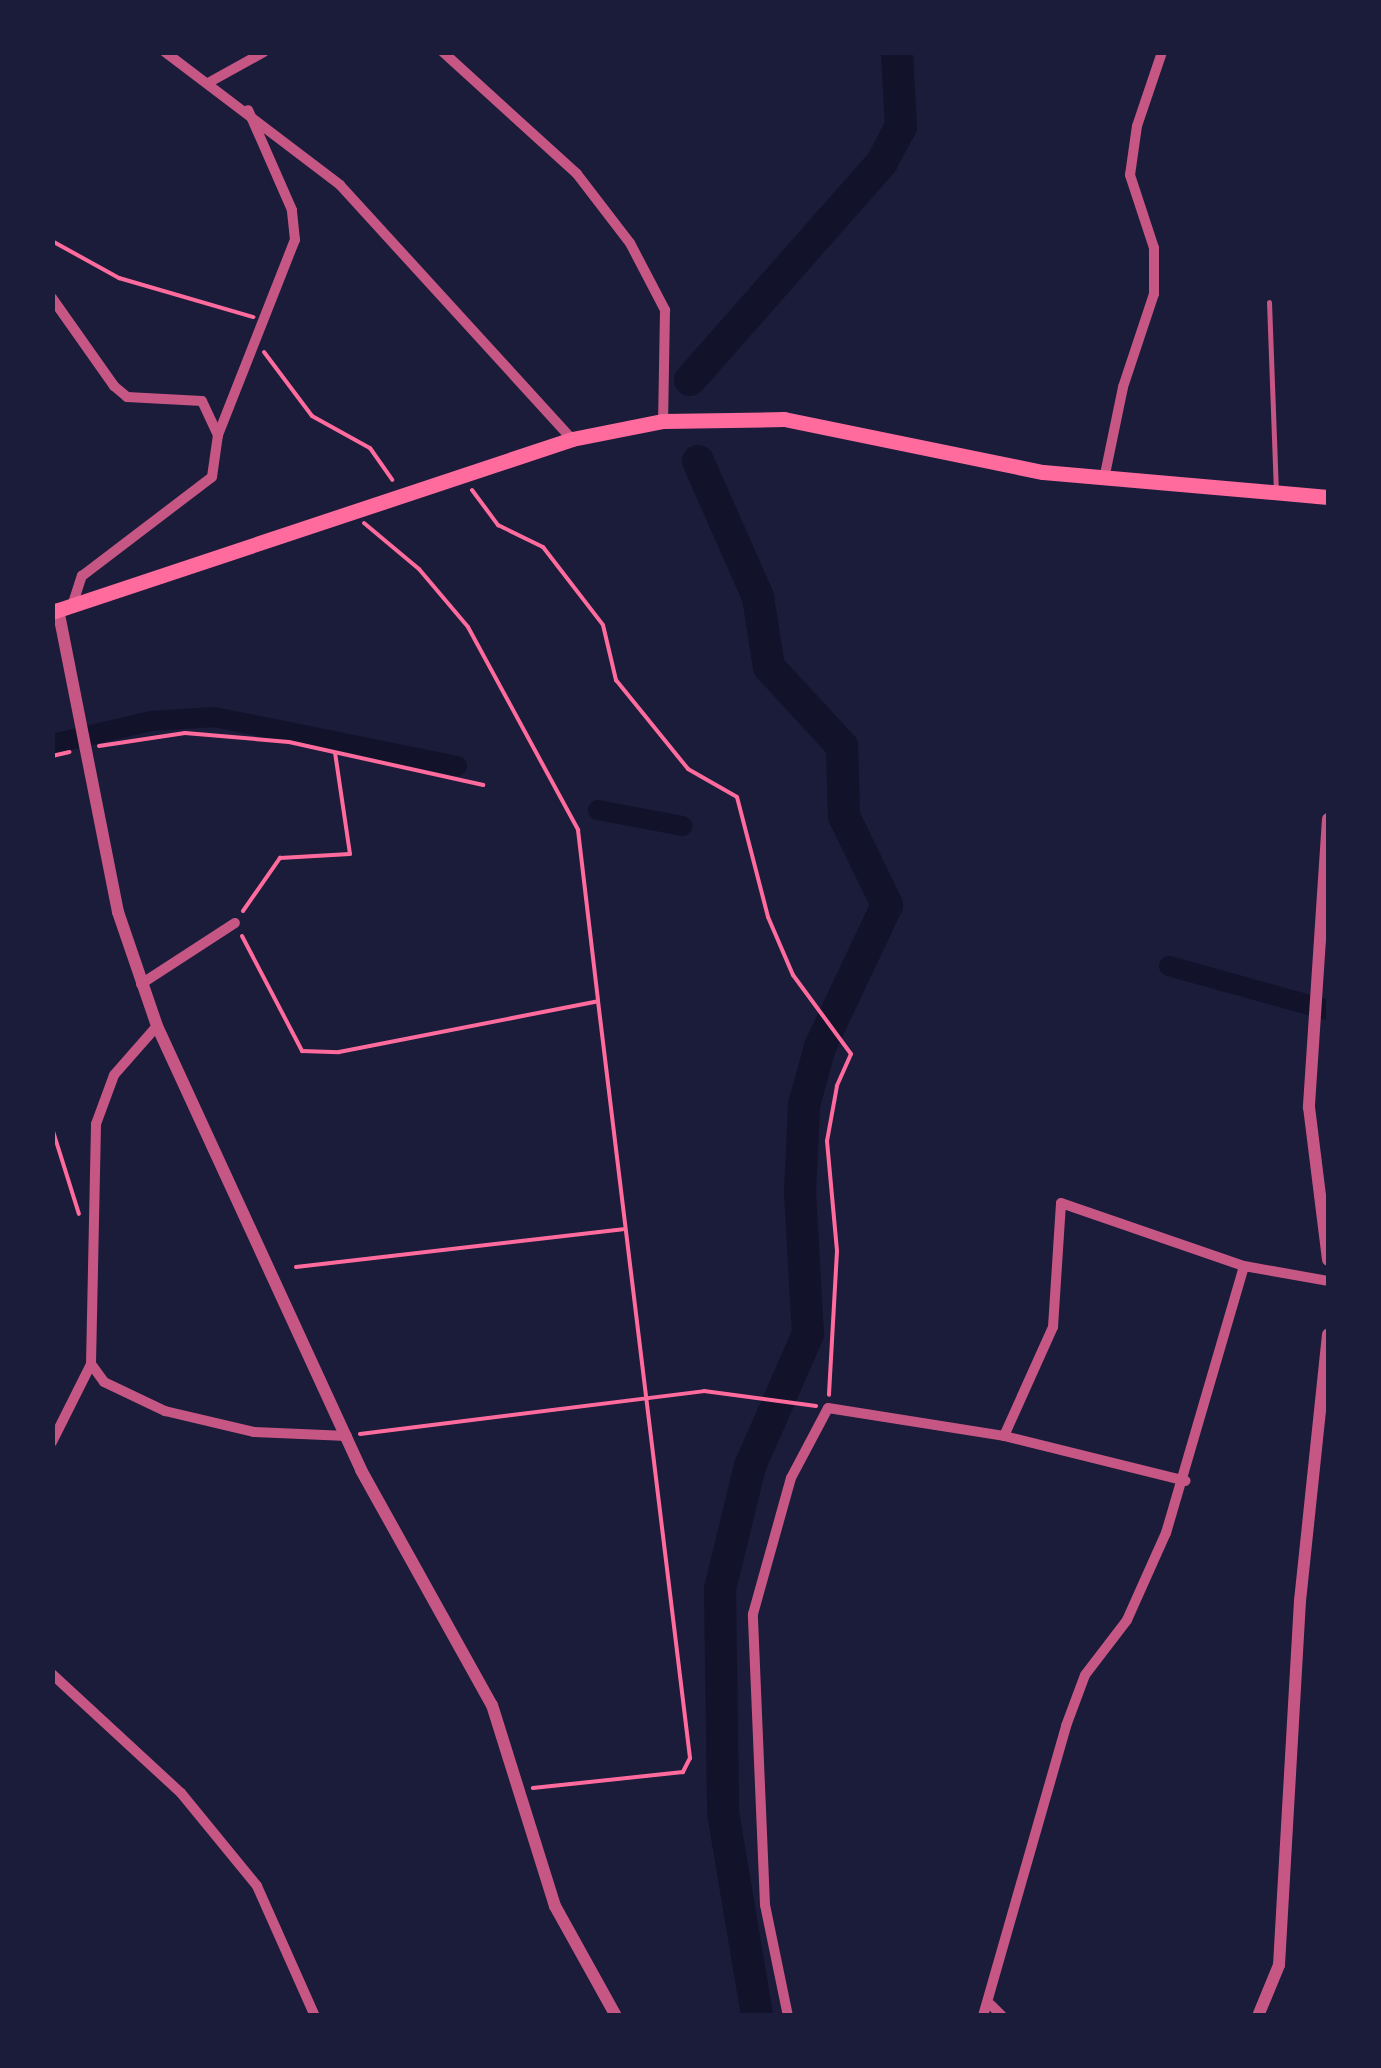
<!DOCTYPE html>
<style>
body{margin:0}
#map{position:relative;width:1381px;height:2068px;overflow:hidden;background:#1b1b3a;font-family:"Exo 2",sans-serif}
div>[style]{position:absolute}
.canal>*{height:20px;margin:-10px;padding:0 10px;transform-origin:10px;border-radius:10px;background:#12122b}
.river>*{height:32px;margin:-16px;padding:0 16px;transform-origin:16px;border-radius:16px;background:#12122b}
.path>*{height:4px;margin:-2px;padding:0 2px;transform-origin:2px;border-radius:2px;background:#ff6b9d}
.service>*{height:5px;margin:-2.5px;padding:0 2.5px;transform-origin:2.5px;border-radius:2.5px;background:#c65784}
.minor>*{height:10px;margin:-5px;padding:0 5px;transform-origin:5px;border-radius:5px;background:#c65784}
.tertiary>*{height:12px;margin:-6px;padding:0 6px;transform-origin:6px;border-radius:6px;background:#c65784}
.secondary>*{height:15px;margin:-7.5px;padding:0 7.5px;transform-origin:7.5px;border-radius:7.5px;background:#ff6b9d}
span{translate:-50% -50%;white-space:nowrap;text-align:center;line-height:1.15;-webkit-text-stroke:8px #1b1b3a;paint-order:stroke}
.frame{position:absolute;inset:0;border:55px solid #1b1b3a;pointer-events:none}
</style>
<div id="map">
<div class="canal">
<div style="left:52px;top:744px;width:103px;rotate:-13deg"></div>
<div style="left:152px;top:721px;width:62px;rotate:-3.7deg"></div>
<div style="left:214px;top:717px;width:248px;rotate:11.4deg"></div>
<div style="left:598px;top:810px;width:86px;rotate:10.7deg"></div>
<div style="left:1169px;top:966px;width:165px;rotate:15.5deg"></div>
</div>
<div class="river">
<div style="left:690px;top:380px;width:290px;rotate:-48.6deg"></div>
<div style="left:882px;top:162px;width:40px;rotate:-62deg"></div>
<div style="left:901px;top:127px;width:75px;rotate:-93.1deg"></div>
<div style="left:698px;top:461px;width:149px;rotate:66.2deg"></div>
<div style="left:758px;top:597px;width:71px;rotate:81.1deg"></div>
<div style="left:769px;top:667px;width:108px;rotate:47.3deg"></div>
<div style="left:842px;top:746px;width:70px;rotate:88.4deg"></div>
<div style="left:844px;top:816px;width:99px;rotate:64.2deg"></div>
<div style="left:887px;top:905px;width:157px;rotate:115.3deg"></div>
<div style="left:820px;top:1047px;width:60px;rotate:105.4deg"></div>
<div style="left:804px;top:1105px;width:87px;rotate:92.6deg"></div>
<div style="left:800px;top:1192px;width:142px;rotate:86.8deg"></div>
<div style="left:808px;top:1334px;width:144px;rotate:113.7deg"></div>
<div style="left:750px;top:1466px;width:127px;rotate:103.7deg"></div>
<div style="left:720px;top:1589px;width:223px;rotate:89.2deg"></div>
<div style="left:723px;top:1812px;width:207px;rotate:80.5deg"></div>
</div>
<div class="path">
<div style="left:52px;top:241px;width:77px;rotate:28.9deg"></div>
<div style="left:119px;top:278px;width:140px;rotate:16.2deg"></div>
<div style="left:264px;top:352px;width:80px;rotate:53.1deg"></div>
<div style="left:312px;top:416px;width:66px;rotate:28.9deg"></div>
<div style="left:370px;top:448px;width:39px;rotate:55deg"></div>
<div style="left:472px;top:490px;width:44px;rotate:53.4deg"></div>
<div style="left:498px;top:525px;width:50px;rotate:26.1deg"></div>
<div style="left:543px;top:547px;width:98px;rotate:52.4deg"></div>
<div style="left:603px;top:625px;width:57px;rotate:76.7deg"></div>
<div style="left:616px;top:680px;width:114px;rotate:51deg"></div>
<div style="left:688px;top:769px;width:56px;rotate:29.7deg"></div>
<div style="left:737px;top:797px;width:124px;rotate:75.5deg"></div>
<div style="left:768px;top:917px;width:63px;rotate:66.7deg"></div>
<div style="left:793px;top:975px;width:98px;rotate:53.7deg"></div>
<div style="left:851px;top:1054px;width:35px;rotate:114deg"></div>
<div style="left:837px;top:1086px;width:56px;rotate:100.3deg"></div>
<div style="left:827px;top:1141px;width:110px;rotate:84.8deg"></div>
<div style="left:837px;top:1251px;width:144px;rotate:93.2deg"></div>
<div style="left:364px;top:523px;width:72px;rotate:39.9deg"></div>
<div style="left:419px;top:569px;width:76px;rotate:49.8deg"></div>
<div style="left:468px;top:627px;width:231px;rotate:61.5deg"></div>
<div style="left:578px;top:830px;width:172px;rotate:83.3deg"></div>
<div style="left:99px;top:746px;width:87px;rotate:-8.6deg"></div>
<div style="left:185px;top:733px;width:104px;rotate:4.9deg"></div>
<div style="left:289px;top:742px;width:199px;rotate:12.5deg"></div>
<div style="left:52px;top:756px;width:18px;rotate:-13deg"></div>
<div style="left:243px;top:911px;width:65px;rotate:-55.1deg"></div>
<div style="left:280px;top:858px;width:70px;rotate:-3.3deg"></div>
<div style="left:350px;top:854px;width:102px;rotate:-98.4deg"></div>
<div style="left:242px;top:936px;width:130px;rotate:62.4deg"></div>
<div style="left:302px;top:1051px;width:37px;rotate:2deg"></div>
<div style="left:339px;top:1052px;width:264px;rotate:-11.1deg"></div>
<div style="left:598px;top:1001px;width:763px;rotate:83.07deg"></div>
<div style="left:690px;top:1758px;width:16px;rotate:117deg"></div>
<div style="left:683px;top:1772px;width:151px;rotate:173.9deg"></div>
<div style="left:52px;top:1128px;width:90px;rotate:72.6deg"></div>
<div style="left:296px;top:1267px;width:329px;rotate:-6.6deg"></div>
<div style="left:360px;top:1434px;width:347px;rotate:-7.1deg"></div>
<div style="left:704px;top:1391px;width:113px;rotate:7.6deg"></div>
</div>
<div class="service">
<div style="left:1269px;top:302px;width:188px;rotate:87.9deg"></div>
</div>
<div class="minor">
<div style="left:165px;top:52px;width:220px;rotate:37.2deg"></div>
<div style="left:340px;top:185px;width:344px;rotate:47.6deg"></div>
<div style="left:443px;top:52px;width:181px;rotate:42.3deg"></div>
<div style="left:577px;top:174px;width:87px;rotate:52.5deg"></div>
<div style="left:630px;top:243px;width:76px;rotate:62.4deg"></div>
<div style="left:665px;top:310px;width:111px;rotate:91deg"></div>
<div style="left:208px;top:83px;width:64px;rotate:-29deg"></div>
<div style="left:52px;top:298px;width:108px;rotate:54.8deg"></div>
<div style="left:114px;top:386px;width:17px;rotate:40deg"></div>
<div style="left:127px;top:397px;width:75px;rotate:3.1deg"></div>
<div style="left:202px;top:401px;width:38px;rotate:65deg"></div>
<div style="left:1104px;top:479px;width:94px;rotate:-78.3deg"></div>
<div style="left:1123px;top:387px;width:98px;rotate:-71.6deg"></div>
<div style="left:1154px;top:294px;width:46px;rotate:-90deg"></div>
<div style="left:1154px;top:248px;width:77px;rotate:-108.2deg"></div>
<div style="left:1130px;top:175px;width:49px;rotate:-81.9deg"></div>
<div style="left:1137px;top:126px;width:78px;rotate:-71.3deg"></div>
<div style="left:72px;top:606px;width:32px;rotate:-72deg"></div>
<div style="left:82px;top:576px;width:163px;rotate:-37.3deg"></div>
<div style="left:212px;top:477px;width:42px;rotate:-81.9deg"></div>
<div style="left:218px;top:435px;width:210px;rotate:-68.5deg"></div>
<div style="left:295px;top:240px;width:30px;rotate:-96deg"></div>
<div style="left:292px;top:210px;width:109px;rotate:-113.7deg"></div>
<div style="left:141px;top:984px;width:112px;rotate:-33deg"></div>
<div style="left:91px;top:1364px;width:22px;rotate:54deg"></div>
<div style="left:104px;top:1382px;width:68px;rotate:25.4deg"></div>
<div style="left:165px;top:1411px;width:91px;rotate:13.3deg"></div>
<div style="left:254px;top:1432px;width:93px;rotate:2.5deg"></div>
<div style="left:1004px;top:1436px;width:120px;rotate:-65.8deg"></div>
<div style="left:1053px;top:1327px;width:124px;rotate:-86.3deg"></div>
<div style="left:1061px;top:1203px;width:194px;rotate:19deg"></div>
<div style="left:52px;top:1442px;width:87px;rotate:-63.4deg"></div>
<div style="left:91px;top:1364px;width:240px;rotate:-88.8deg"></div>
<div style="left:96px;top:1124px;width:52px;rotate:-69.8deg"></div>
<div style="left:114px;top:1075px;width:65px;rotate:-48.7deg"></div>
<div style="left:52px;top:1674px;width:176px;rotate:42.7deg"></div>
<div style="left:181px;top:1793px;width:120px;rotate:50.7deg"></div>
<div style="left:257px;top:1886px;width:142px;rotate:66deg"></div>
<div style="left:991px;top:2005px;width:16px;rotate:45deg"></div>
<div style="left:788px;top:2016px;width:113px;rotate:-101.7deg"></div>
<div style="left:765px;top:1905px;width:291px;rotate:-92.4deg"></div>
<div style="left:753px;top:1614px;width:141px;rotate:-74.4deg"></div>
<div style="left:791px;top:1478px;width:79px;rotate:-62.1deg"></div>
<div style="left:828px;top:1408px;width:178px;rotate:9deg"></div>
<div style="left:1004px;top:1436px;width:187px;rotate:13.9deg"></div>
<div style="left:983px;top:2016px;width:302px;rotate:-74deg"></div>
<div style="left:1066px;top:1726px;width:54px;rotate:-69.6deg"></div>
<div style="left:1085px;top:1675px;width:69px;rotate:-52.6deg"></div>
<div style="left:1127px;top:1620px;width:95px;rotate:-65.9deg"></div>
<div style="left:1166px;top:1533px;width:278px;rotate:-73.7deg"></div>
<div style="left:1244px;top:1266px;width:85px;rotate:10.1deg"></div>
</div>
<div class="tertiary">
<div style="left:58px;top:609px;width:309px;rotate:78.8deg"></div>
<div style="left:118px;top:912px;width:120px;rotate:71.1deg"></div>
<div style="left:157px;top:1026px;width:489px;rotate:65.3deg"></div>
<div style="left:361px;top:1470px;width:269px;rotate:60.9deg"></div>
<div style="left:492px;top:1705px;width:211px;rotate:72.6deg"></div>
<div style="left:555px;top:1906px;width:126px;rotate:61deg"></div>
<div style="left:1328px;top:819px;width:289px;rotate:93.8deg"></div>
<div style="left:1309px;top:1107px;width:154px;rotate:82.9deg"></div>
<div style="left:1258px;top:2016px;width:55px;rotate:-67.6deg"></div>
<div style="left:1279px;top:1965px;width:365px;rotate:-86.7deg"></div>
<div style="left:1300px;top:1601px;width:268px;rotate:-84deg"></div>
</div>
<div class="secondary">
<div style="left:52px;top:612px;width:548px;rotate:-18.4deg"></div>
<div style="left:572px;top:439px;width:93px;rotate:-11.2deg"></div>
<div style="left:663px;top:421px;width:121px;rotate:-0.9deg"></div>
<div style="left:784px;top:419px;width:264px;rotate:11.6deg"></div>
<div style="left:1043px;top:472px;width:286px;rotate:5deg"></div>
</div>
<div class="frame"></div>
</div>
